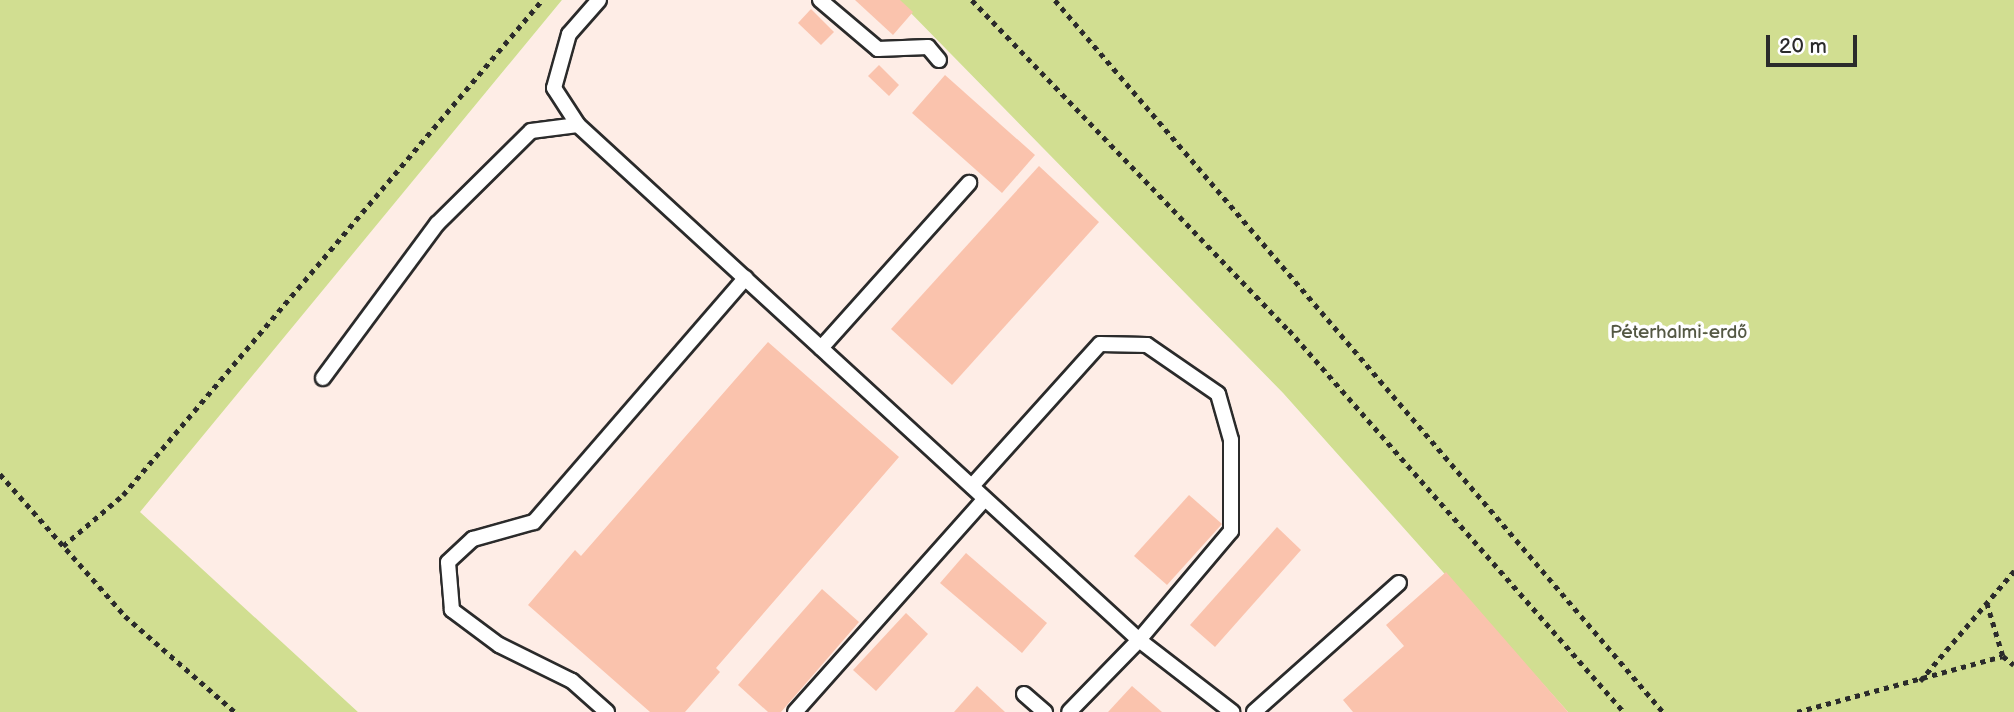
<!DOCTYPE html>
<meta charset="utf-8">
<style>
body{margin:0}
#map{position:relative;width:2014px;height:712px;overflow:hidden;background:#fff;font-family:"Balsamiq Sans",sans-serif}
div>[style]{position:absolute}
.built>*{inset:0;background:#feede6}
.green>*{inset:0;background:#d1de91}
.building>*{inset:0;background:#fac3ad}
.path>*{height:4.5px;margin-top:-2.25px;transform-origin:0;background:repeating-linear-gradient(90deg,#2b2b2b 0 5px,transparent 0 10px)}
.roads{filter:drop-shadow(2px 0 #2b2b2b) drop-shadow(-2px 0 #2b2b2b) drop-shadow(0 2px #2b2b2b) drop-shadow(0 -2px #2b2b2b)}
.service>*{height:14px;margin:-7px;padding:0 7px;transform-origin:7px;border-radius:7px;background:#fff}
span{translate:-50% -50%;white-space:nowrap;text-align:center;line-height:1.15;-webkit-text-stroke:7px #fff;paint-order:stroke}
.park-label{font-size:19px;color:#545844}
.scale{position:absolute;left:1766px;top:35px;width:91px;height:32px;box-sizing:border-box;border:4px solid #2b2b2b;border-top:0;padding-left:9px;font-size:21px;line-height:24px;white-space:nowrap;color:#2b2b2b;-webkit-text-stroke:5px #fff;paint-order:stroke}
</style>
<div id="map">
<div class="built">
<div style="clip-path:polygon(562px 0,898px 0,1283px 393px,1568px 712px,358px 712px,139px 512px)"></div>
</div>
<div class="green">
<div style="clip-path:polygon(0 0,562px 0,140px 512px,358px 712px,0 712px)"></div>
<div style="clip-path:polygon(898px 0,2014px 0,2014px 712px,1568px 712px,1283px 393px)"></div>
</div>
<div class="building">
<div style="clip-path:polygon(855px 0,900px 0,913px 12px,893px 35px)"></div>
<div style="clip-path:polygon(811px 9px,834px 32px,821px 45px,798px 23px)"></div>
<div style="clip-path:polygon(879px 65px,899px 85px,889px 96px,868px 76px)"></div>
<div style="clip-path:polygon(945px 75px,1035px 155px,1002px 193px,912px 113px)"></div>
<div style="clip-path:polygon(1039px 166px,1099px 222px,952px 385px,891px 329px)"></div>
<div style="clip-path:polygon(768px 342px,899px 457px,716px 668px,720px 672px,685px 712px,650px 712px,528px 605px,575px 550px,581px 556px)"></div>
<div style="clip-path:polygon(1189px 495px,1222px 524px,1167px 585px,1134px 556px)"></div>
<div style="clip-path:polygon(1277px 527px,1301px 550px,1215px 647px,1190px 625px)"></div>
<div style="clip-path:polygon(966px 553px,1047px 623px,1022px 653px,940px 583px)"></div>
<div style="clip-path:polygon(1446px 572px,1568px 712px,1353px 712px,1343px 700px,1404px 646px,1386px 625px)"></div>
<div style="clip-path:polygon(822px 589px,859px 622px,781px 712px,768px 712px,738px 685px)"></div>
<div style="clip-path:polygon(906px 613px,928px 634px,876px 691px,853px 670px)"></div>
<div style="clip-path:polygon(977px 686px,1005px 712px,954px 712px)"></div>
<div style="clip-path:polygon(1132px 686px,1162px 712px,1108px 712px)"></div>
</div>
<div class="path">
<div style="left:972px;top:0;width:458px;rotate:46.2deg"></div>
<div style="left:1289px;top:330px;width:508px;rotate:48.75deg"></div>
<div style="left:1055px;top:0;width:936px;rotate:49.5deg"></div>
<div style="left:0;top:474px;width:189px;rotate:48.6deg"></div>
<div style="left:125px;top:616px;width:146px;rotate:41.1deg"></div>
<div style="left:63px;top:546px;width:79px;rotate:-40.4deg"></div>
<div style="left:123px;top:495px;width:649px;rotate:-49.75deg"></div>
<div style="left:1987px;top:603px;width:55px;rotate:73.2deg"></div>
<div style="left:1920px;top:681px;width:145px;rotate:-49.5deg"></div>
<div style="left:1797px;top:712px;width:213px;rotate:-15.2deg"></div>
<div style="left:2003px;top:656px;width:14px;rotate:39deg"></div>
</div>
<div class="roads">
<div class="service">
<div style="left:599px;top:0;width:45px;rotate:131.4deg"></div>
<div style="left:569px;top:34px;width:56px;rotate:105.5deg"></div>
<div style="left:554px;top:88px;width:44px;rotate:57deg"></div>
<div style="left:578px;top:125px;width:762px;rotate:42.55deg"></div>
<div style="left:1139px;top:640px;width:118px;rotate:37.7deg"></div>
<div style="left:820px;top:0;width:76px;rotate:40.2deg"></div>
<div style="left:878px;top:49px;width:50px;rotate:-2.3deg"></div>
<div style="left:928px;top:47px;width:17px;rotate:50deg"></div>
<div style="left:821px;top:348px;width:222px;rotate:-48.1deg"></div>
<div style="left:323px;top:378px;width:192px;rotate:-53.5deg"></div>
<div style="left:437px;top:224px;width:132px;rotate:-44.7deg"></div>
<div style="left:531px;top:131px;width:47px;rotate:-7.3deg"></div>
<div style="left:972px;top:486px;width:191px;rotate:-48deg"></div>
<div style="left:1100px;top:344px;width:47px;rotate:1.2deg"></div>
<div style="left:1147px;top:345px;width:86px;rotate:34.6deg"></div>
<div style="left:1218px;top:394px;width:48px;rotate:74.2deg"></div>
<div style="left:1231px;top:440px;width:91px;rotate:90deg"></div>
<div style="left:1231px;top:531px;width:143px;rotate:130.2deg"></div>
<div style="left:1139px;top:640px;width:100px;rotate:134.2deg"></div>
<div style="left:1024px;top:694px;width:28px;rotate:41deg"></div>
<div style="left:607px;top:712px;width:47px;rotate:-138.5deg"></div>
<div style="left:572px;top:681px;width:81px;rotate:-153.7deg"></div>
<div style="left:499px;top:645px;width:59px;rotate:-143.3deg"></div>
<div style="left:452px;top:610px;width:48px;rotate:-94.8deg"></div>
<div style="left:448px;top:562px;width:34px;rotate:-43deg"></div>
<div style="left:473px;top:539px;width:63px;rotate:-15.6deg"></div>
<div style="left:534px;top:522px;width:323px;rotate:-49.1deg"></div>
<div style="left:795px;top:712px;width:285px;rotate:-48.3deg"></div>
<div style="left:1254px;top:712px;width:194px;rotate:-41.7deg"></div>
</div>
</div>
<div class="park-label">
<span style="left:1679px;top:333px">Péterhalmi-erdő</span>
</div>
<div class="scale">20 m</div>
</div>
